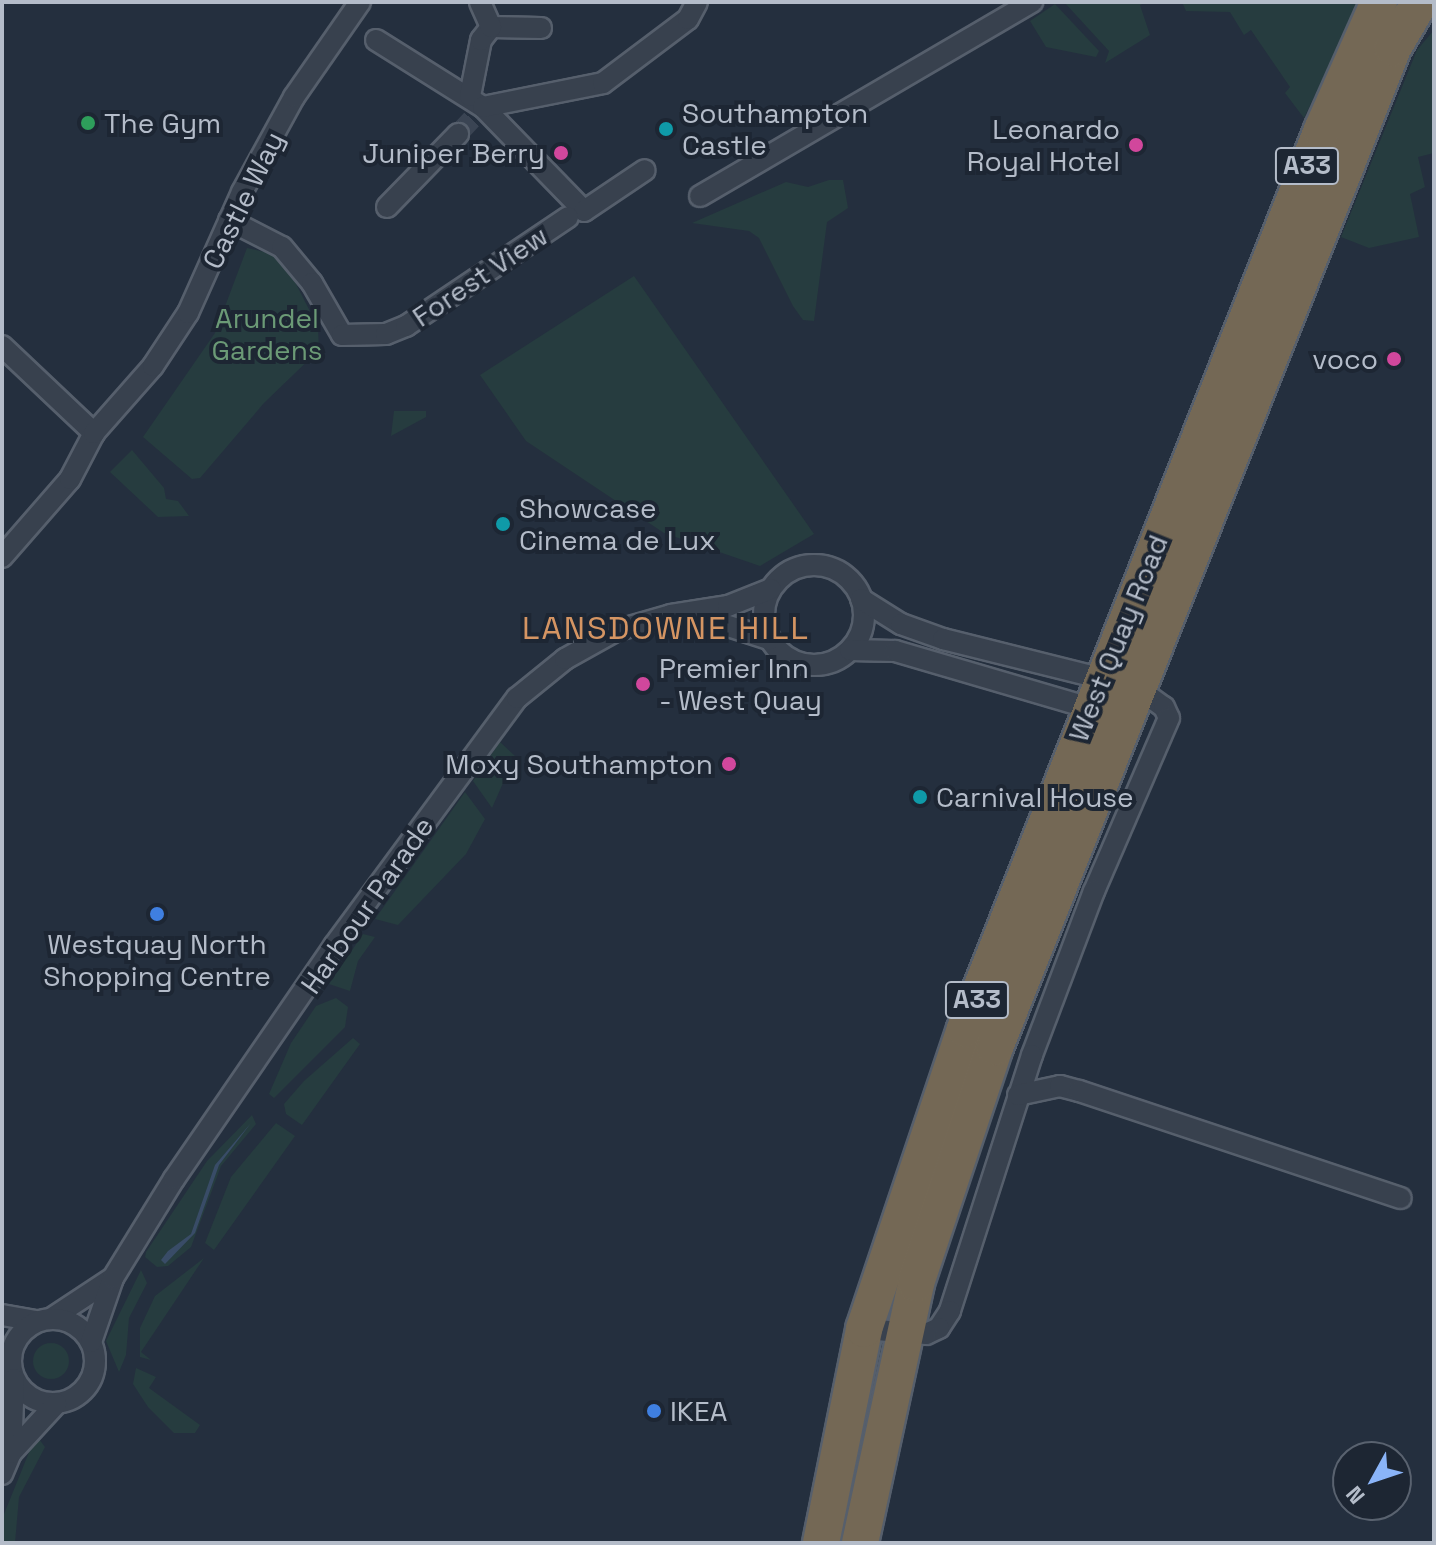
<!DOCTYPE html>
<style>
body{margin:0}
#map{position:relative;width:1436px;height:1545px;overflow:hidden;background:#242f3e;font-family:"Space Grotesk",sans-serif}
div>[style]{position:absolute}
.green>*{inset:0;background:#263c3f}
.round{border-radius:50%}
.water>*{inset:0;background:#394c67}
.street-tunnel>*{height:20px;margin-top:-10px;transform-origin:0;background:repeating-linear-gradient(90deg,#3a4453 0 20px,transparent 0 30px)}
.roads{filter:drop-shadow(2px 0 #565f6c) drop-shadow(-2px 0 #565f6c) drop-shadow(0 2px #565f6c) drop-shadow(0 -2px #565f6c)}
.street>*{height:20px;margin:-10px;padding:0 10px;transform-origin:10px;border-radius:10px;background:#38414e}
.street>.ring{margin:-10px;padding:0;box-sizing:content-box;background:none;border:20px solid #38414e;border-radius:50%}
.highway>*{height:36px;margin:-18px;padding:0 18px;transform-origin:18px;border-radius:18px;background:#746855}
.dots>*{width:22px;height:22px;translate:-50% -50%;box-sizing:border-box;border:4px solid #1d2633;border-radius:50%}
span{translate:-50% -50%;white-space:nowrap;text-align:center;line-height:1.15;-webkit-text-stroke:8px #1d2633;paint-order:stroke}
.shield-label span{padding:2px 6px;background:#1d2633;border:2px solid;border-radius:6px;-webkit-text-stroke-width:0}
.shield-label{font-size:26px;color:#b4bcc9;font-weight:700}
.poi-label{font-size:28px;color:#b4bcc9}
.left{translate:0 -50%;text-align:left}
.right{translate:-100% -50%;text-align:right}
.street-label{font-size:28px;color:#b4bcc9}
.park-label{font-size:28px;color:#6b9a76}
.quarter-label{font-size:32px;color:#d59563;letter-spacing:2px}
.frame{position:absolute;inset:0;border:4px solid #b4bcc9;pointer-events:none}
.north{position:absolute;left:1332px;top:1441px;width:80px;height:80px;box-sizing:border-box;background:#1d2633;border:2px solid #59626f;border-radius:50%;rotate:230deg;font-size:22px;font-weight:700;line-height:32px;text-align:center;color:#b4bcc9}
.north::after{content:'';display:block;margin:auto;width:28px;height:36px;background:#8ab4f8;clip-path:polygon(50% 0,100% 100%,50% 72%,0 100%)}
</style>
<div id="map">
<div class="green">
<div style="clip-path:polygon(1064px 2px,1147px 2px,1140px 5px,1150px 35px,1105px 63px,1109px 51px)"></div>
<div style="clip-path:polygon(1182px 2px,1359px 2px,1304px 118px,1285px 93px,1290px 87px,1251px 30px,1244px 35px,1230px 12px,1186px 11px)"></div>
<div style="clip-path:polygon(1055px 4px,1099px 51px,1096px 57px,1046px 47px,1030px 21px)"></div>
<div style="clip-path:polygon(1434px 30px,1434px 153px,1418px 157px,1425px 187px,1410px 194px,1419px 237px,1369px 248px,1341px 237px,1417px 50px)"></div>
<div style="clip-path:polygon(829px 180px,843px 180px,848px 208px,827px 222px,814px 321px,803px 320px,793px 306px,759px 238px,749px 231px,692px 223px,786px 182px,808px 187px)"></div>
<div style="clip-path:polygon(247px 248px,273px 254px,293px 278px,318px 327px,319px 350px,264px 403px,200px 478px,192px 479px,143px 437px,215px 333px)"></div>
<div style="clip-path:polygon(634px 276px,814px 534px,760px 566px,664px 533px,526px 441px,480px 375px)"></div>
<div style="clip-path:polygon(394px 411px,426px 411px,426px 417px,391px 436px)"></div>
<div style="clip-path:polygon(132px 450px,164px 488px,166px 499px,178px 501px,189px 516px,158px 517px,110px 472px)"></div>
<div style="clip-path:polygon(500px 742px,515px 756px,492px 808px,473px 781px)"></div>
<div style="clip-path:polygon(465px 792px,485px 819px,466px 854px,398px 925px,375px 919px)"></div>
<div style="clip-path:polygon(363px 934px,375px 937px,358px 961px,350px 991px,329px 984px)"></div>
<div style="clip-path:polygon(336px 998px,348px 1007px,345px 1027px,274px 1098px,269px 1094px,291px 1043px,316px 1006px)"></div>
<div style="clip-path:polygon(353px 1038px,360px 1044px,302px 1125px,286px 1114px,284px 1104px,304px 1081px)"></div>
<div style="clip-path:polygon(252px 1115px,256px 1124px,221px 1166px,191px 1247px,168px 1266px,157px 1267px,145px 1257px,146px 1252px,207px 1161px)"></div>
<div style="clip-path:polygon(276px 1123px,295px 1136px,214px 1250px,205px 1243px,231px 1177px)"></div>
<div style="clip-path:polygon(204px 1258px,141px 1352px,151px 1360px,140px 1357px,140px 1328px,155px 1296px)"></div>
<div style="clip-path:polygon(141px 1270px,147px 1283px,129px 1318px,126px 1355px,119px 1372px,106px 1341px)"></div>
<div class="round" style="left:33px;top:1343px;width:36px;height:36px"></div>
<div style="clip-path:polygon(136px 1368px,156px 1377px,149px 1388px,200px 1425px,195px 1433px,174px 1433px,148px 1407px,133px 1384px)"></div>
<div style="clip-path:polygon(36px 1435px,45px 1447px,19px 1497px,15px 1543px,2px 1543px,2px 1519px)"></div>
</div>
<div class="water">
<div style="clip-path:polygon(251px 1123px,219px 1165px,195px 1233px,165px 1264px,161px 1260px,168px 1251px,191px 1234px,215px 1165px)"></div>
</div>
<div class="street-tunnel">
<div style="left:458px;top:134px;width:25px;rotate:-47deg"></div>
</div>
<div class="roads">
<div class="street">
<div style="left:491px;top:27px;width:50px;rotate:1.1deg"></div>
<div style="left:376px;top:40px;width:126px;rotate:32.1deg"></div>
<div style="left:483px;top:107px;width:145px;rotate:45.8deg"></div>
<div style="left:584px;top:211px;width:73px;rotate:-33.9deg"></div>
<div style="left:470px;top:96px;width:57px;rotate:-78.9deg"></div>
<div style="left:481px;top:40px;width:16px;rotate:-52deg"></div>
<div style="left:491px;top:27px;width:27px;rotate:-114deg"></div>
<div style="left:483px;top:107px;width:122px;rotate:-11.3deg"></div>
<div style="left:603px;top:83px;width:106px;rotate:-37deg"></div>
<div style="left:688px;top:19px;width:19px;rotate:-62deg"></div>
<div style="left:700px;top:196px;width:385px;rotate:-30.3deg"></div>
<div style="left:387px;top:207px;width:102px;rotate:-45.8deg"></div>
<div style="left:229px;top:220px;width:59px;rotate:27deg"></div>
<div style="left:282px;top:247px;width:47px;rotate:50.2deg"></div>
<div style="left:312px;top:283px;width:60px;rotate:60deg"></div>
<div style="left:342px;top:335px;width:44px;rotate:-1.3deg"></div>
<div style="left:386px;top:334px;width:22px;rotate:-22deg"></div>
<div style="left:406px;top:326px;width:195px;rotate:-33.9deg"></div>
<div style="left:2px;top:346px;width:127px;rotate:43.4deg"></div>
<div style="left:2px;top:557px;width:103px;rotate:-48.9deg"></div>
<div style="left:70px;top:479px;width:52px;rotate:-62.4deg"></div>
<div style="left:94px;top:433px;width:89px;rotate:-48.6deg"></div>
<div style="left:153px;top:366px;width:64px;rotate:-56.6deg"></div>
<div style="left:188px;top:313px;width:133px;rotate:-65.9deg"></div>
<div style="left:242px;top:192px;width:108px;rotate:-61.3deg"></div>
<div style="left:294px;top:97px;width:116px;rotate:-55.2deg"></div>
<div class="ring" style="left:764px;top:565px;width:80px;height:80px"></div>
<div style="left:861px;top:599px;width:47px;rotate:32deg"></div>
<div style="left:901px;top:624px;width:45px;rotate:19.7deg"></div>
<div style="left:943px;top:639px;width:199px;rotate:14deg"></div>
<div style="left:1136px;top:687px;width:34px;rotate:36deg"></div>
<div style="left:1164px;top:707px;width:12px;rotate:66deg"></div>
<div style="left:1169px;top:718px;width:189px;rotate:113.4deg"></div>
<div style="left:1094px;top:891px;width:175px;rotate:110.7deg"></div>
<div style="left:1032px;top:1055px;width:269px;rotate:107.8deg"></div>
<div style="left:950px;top:1311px;width:20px;rotate:123deg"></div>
<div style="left:939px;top:1328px;width:14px;rotate:155deg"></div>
<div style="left:926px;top:1334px;width:62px;rotate:-175.4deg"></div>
<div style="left:697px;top:616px;width:76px;rotate:17.7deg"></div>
<div style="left:850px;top:650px;width:45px;rotate:1.3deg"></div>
<div style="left:895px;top:651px;width:214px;rotate:16.3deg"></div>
<div style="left:1018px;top:1095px;width:43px;rotate:-12.1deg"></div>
<div style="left:1060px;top:1086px;width:20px;rotate:15deg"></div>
<div style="left:1079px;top:1091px;width:339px;rotate:18.4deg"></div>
<div style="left:2px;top:1315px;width:36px;rotate:10deg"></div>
<div style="left:52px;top:1318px;width:73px;rotate:-33.3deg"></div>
<div class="ring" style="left:11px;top:1319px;width:64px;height:64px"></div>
<div style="left:91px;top:1342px;width:68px;rotate:-71deg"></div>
<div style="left:113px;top:1278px;width:116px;rotate:-58.4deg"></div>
<div style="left:174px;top:1179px;width:283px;rotate:-55.5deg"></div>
<div style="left:334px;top:946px;width:308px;rotate:-53.6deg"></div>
<div style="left:517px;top:698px;width:62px;rotate:-39.1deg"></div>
<div style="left:565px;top:659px;width:57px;rotate:-29.2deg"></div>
<div style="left:615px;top:631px;width:58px;rotate:-15.9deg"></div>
<div style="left:671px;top:615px;width:58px;rotate:-9deg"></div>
<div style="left:728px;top:606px;width:46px;rotate:-21.6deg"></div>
<div style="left:11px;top:1453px;width:74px;rotate:-87.7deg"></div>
<div style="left:2px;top:1474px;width:23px;rotate:-67deg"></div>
<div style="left:11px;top:1453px;width:67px;rotate:-47.4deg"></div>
</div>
<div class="highway">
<div style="left:821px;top:1543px;width:218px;rotate:-78.6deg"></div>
<div style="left:864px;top:1329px;width:317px;rotate:-71.4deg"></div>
<div style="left:965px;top:1029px;width:967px;rotate:-68.34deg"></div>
<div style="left:1322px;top:130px;width:140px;rotate:-66deg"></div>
<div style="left:860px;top:1543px;width:266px;rotate:-77.8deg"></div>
<div style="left:916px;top:1283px;width:249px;rotate:-71.5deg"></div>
<div style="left:995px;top:1047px;width:1075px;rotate:-68.28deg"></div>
<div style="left:1393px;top:48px;width:53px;rotate:-59.6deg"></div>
</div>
</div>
<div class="dots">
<div style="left:88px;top:123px;background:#2e9e5b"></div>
<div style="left:666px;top:129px;background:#0f9aa8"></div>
<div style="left:1136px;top:145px;background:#d1479c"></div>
<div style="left:561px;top:153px;background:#d1479c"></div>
<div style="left:1394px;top:359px;background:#d1479c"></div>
<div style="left:503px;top:524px;background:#0f9aa8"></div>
<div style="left:643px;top:684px;background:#d1479c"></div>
<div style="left:729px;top:764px;background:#d1479c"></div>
<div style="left:920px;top:797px;background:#0f9aa8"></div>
<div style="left:157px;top:914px;background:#3f7fe0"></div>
<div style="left:654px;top:1411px;background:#3f7fe0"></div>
</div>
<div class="shield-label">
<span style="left:1307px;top:166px">A33</span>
<span style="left:977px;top:1000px">A33</span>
</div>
<div class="poi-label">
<span class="left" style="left:682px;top:129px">Southampton<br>Castle</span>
<span class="left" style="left:104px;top:123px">The Gym</span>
<span class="right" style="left:1120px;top:145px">Leonardo<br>Royal Hotel</span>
<span class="right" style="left:545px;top:153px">Juniper Berry</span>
<span class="right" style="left:1378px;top:359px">voco</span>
<span class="left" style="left:519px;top:524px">Showcase<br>Cinema de Lux</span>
<span class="left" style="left:659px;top:684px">Premier Inn<br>- West Quay</span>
<span class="right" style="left:713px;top:764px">Moxy Southampton</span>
<span class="left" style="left:936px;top:797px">Carnival House</span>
<span style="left:157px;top:960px">Westquay North<br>Shopping Centre</span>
<span class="left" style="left:670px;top:1411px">IKEA</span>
</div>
<div class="street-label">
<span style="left:243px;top:200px;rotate:-64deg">Castle Way</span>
<span style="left:480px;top:276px;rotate:-34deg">Forest View</span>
<span style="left:1118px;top:638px;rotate:-68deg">West Quay Road</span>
<span style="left:367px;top:905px;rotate:-55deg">Harbour Parade</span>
</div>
<div class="park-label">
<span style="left:267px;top:334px">Arundel<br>Gardens</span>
</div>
<div class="quarter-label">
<span style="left:666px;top:628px">LANSDOWNE HILL</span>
</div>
<div class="frame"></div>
<div class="north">N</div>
</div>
